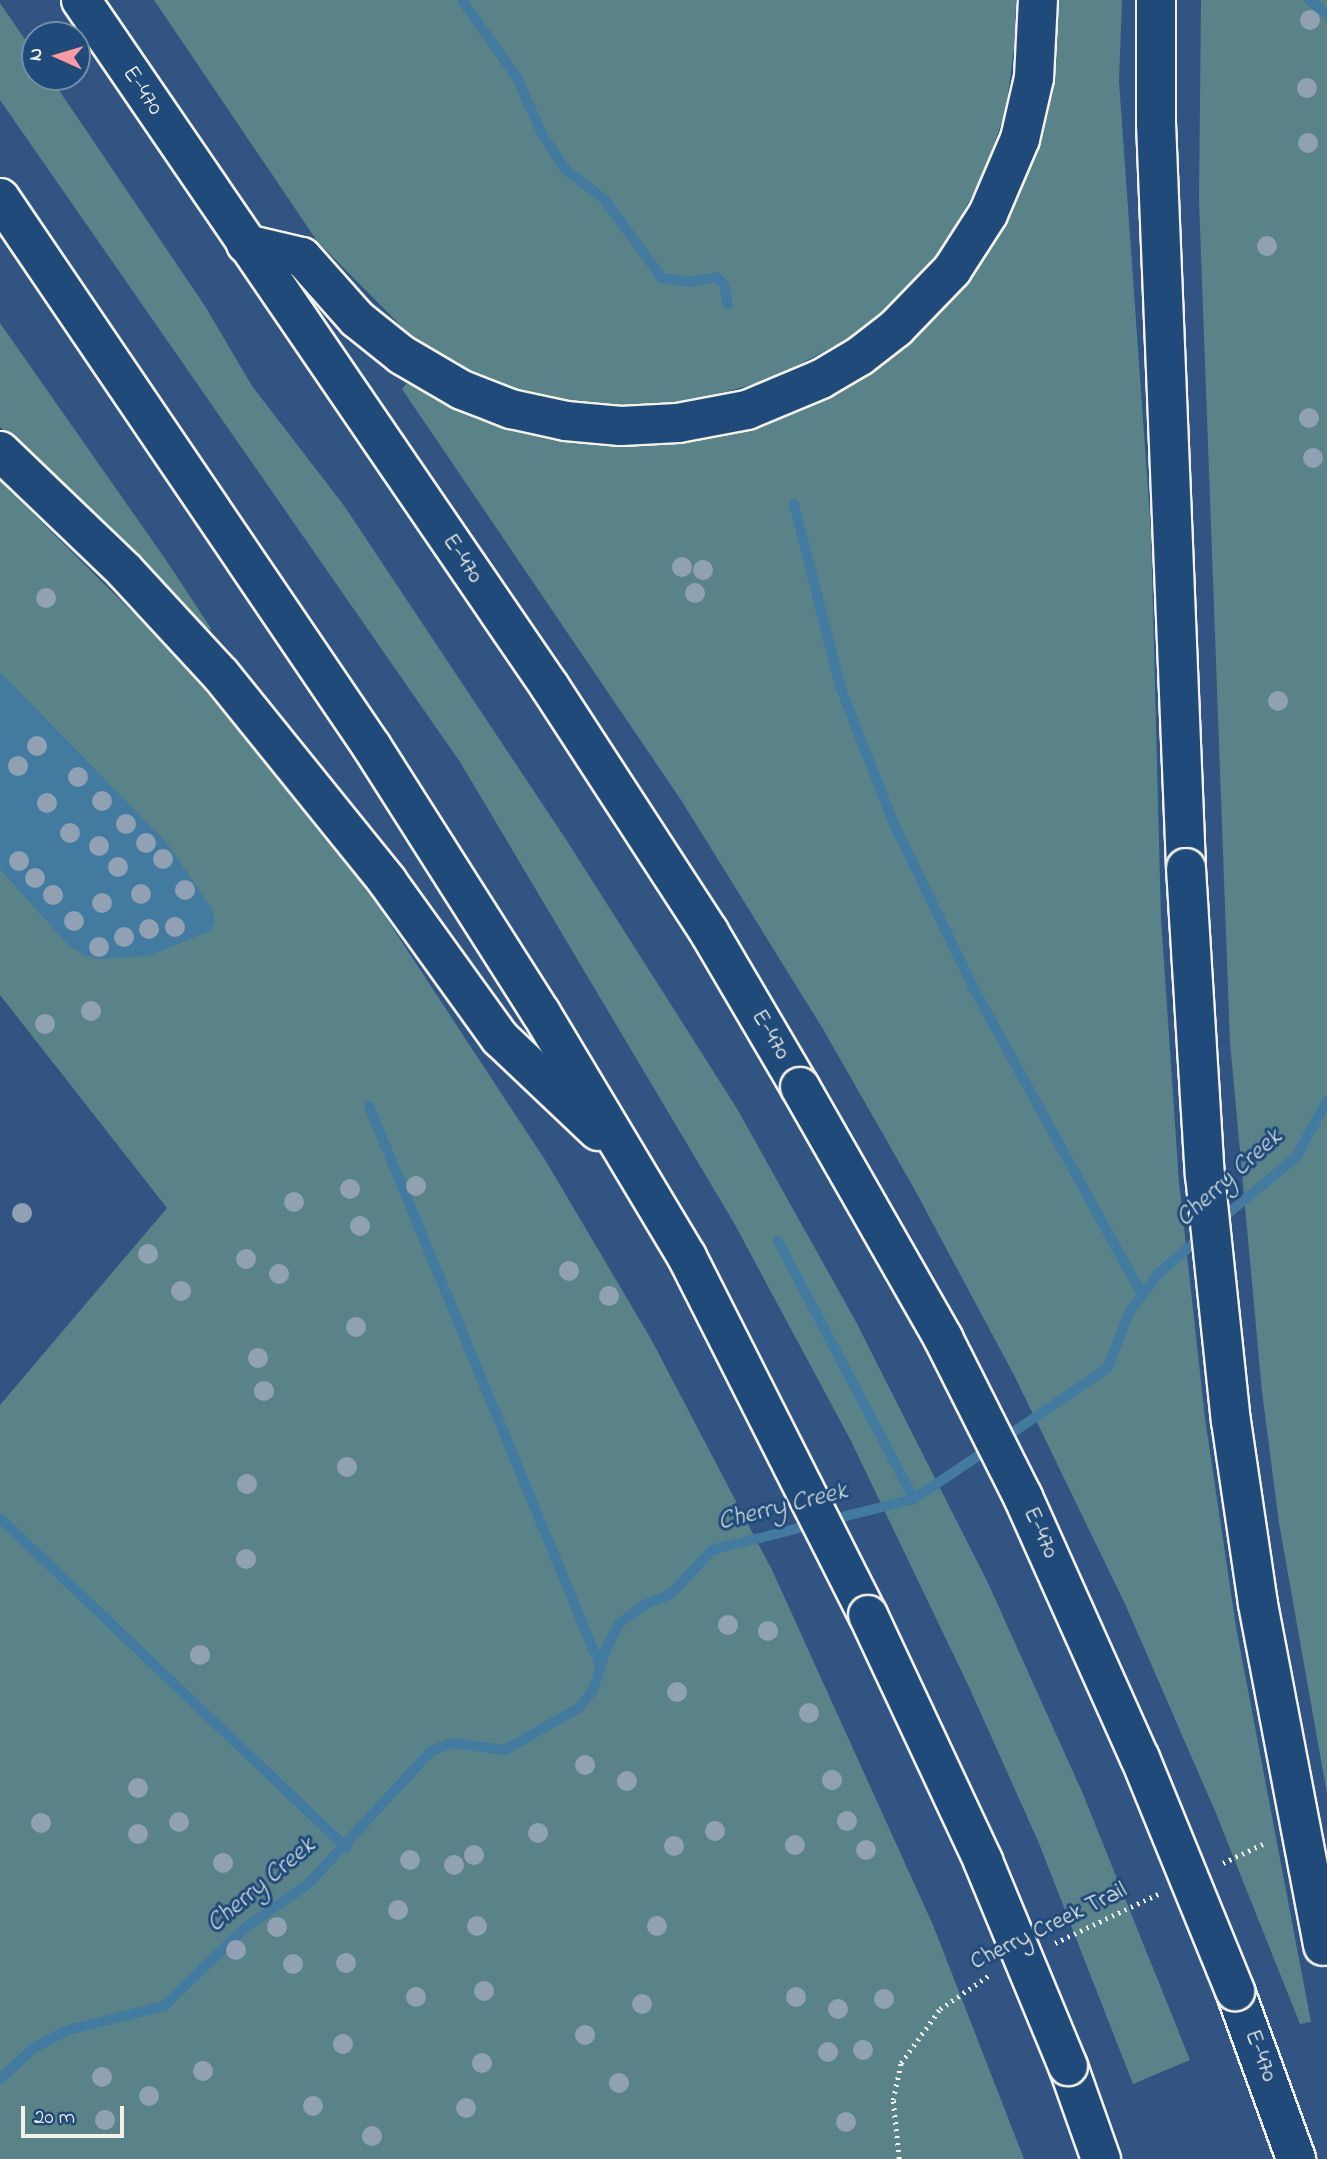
<!DOCTYPE html>
<style>
body{margin:0}
#map{position:relative;width:1327px;height:2159px;overflow:hidden;background:#315483;font-family:"Indie Flower",sans-serif}
div>[style]{position:absolute}
.green>*{inset:0;background:#598389}
.water>*{inset:0;background:#437aa0}
.stream>*{height:10px;margin:-5px;padding:0 5px;transform-origin:5px;border-radius:5px;background:#437aa0}
.path>*{height:4.5px;margin-top:-2.25px;transform-origin:0;background:repeating-linear-gradient(90deg,#f4f1e8 0 2px,transparent 0 7px)}
.roads{filter:drop-shadow(2px 0 #f4f1e8) drop-shadow(-2px 0 #f4f1e8) drop-shadow(0 2px #f4f1e8) drop-shadow(0 -2px #f4f1e8)}
.highway>*{height:38px;margin:-19px;padding:0 19px;transform-origin:19px;border-radius:19px;background:#1f4a7a}
.bridges{filter:drop-shadow(2px 0 #f4f1e8) drop-shadow(-2px 0 #f4f1e8) drop-shadow(0 2px #f4f1e8) drop-shadow(0 -2px #f4f1e8)}
.highway-bridge>*{height:38px;margin:-19px;padding:0 19px;transform-origin:19px;border-radius:19px;background:#1f4a7a}
.trees>*{width:20px;height:20px;margin:-10px;border-radius:50%;background:#90a1b3}
span{translate:-50% -50%;white-space:nowrap;text-align:center;line-height:1.15;-webkit-text-stroke:6px #1f4a7a;paint-order:stroke}
.street-label{font-size:24px;color:#f4f1e8}
.water-label{font-size:26px;color:#d9dfdd;font-style:italic}
.north{position:absolute;left:21px;top:21px;width:70px;height:70px;box-sizing:border-box;background:#1f4a7a;border:2px solid #748da6;border-radius:50%;rotate:274deg;font-size:19px;font-weight:700;line-height:28px;text-align:center;color:#f4f1e8}
.north::after{content:'';display:block;margin:auto;width:24px;height:32px;background:#ff9aa2;clip-path:polygon(50% 0,100% 100%,50% 72%,0 100%)}
.scale{position:absolute;left:21px;top:2106px;width:103px;height:32px;box-sizing:border-box;border:4px solid #f4f1e8;border-top:0;padding-left:9px;font-size:21px;line-height:24px;white-space:nowrap;color:#f4f1e8;-webkit-text-stroke:5px #1f4a7a;paint-order:stroke}
</style>
<div id="map">
<div class="green">
<div style="clip-path:polygon(154px 0,1016px 0,1015px 40px,1006px 109px,984px 174px,946px 243px,903px 293px,853px 336px,772px 379px,696px 400px,625px 406px,564px 400px,504px 385px,443px 358px,405px 330px,317px 241px)"></div>
<div style="clip-path:polygon(1056px 0,1122px 0,1119px 81px,1151px 532px,1161px 918px,1179px 1182px,1205px 1418px,1236px 1627px,1311px 2022px,1300px 2024px,1215px 1811px,1125px 1604px,1015px 1377px,916px 1192px,823px 1029px,681px 800px,402px 389px,408px 382px,464px 412px,534px 434px,640px 445px,686px 441px,752px 428px,826px 398px,857px 380px,934px 318px,974px 271px,1009px 214px,1034px 159px,1046px 114px)"></div>
<div style="clip-path:polygon(1201px 0,1327px 0,1327px 1794px,1279px 1523px,1262px 1392px,1230px 1042px,1199px 200px)"></div>
<div style="clip-path:polygon(0 3px,35px 54px,35px 77px,50px 77px,205px 306px,252px 386px,345px 507px,567px 841px,736px 1107px,855px 1320px,988px 1583px,1083px 1794px,1190px 2060px,1133px 2084px,1038px 1841px,969px 1687px,850px 1439px,734px 1223px,460px 762px,0 100px)"></div>
<div style="clip-path:polygon(0 323px,166px 560px,212px 630px,198px 624px,94px 513px,0 427px)"></div>
<div style="clip-path:polygon(0 481px,174px 653px,356px 872px,547px 1163px,651px 1339px,772px 1570px,933px 1925px,1024px 2159px,0 2159px,0 1405px,167px 1208px,0 995px)"></div>
</div>
<div class="water">
<div style="clip-path:polygon(0 672px,166px 842px,211px 907px,215px 920px,211px 930px,149px 956px,102px 959px,84px 955px,69px 946px,0 869px)"></div>
</div>
<div class="stream">
<div style="left:462px;top:0;width:93px;rotate:54.6deg"></div>
<div style="left:516px;top:76px;width:66px;rotate:65.8deg"></div>
<div style="left:543px;top:136px;width:40px;rotate:56deg"></div>
<div style="left:565px;top:169px;width:49px;rotate:37.6deg"></div>
<div style="left:604px;top:199px;width:98px;rotate:53.7deg"></div>
<div style="left:662px;top:278px;width:27px;rotate:8deg"></div>
<div style="left:689px;top:282px;width:28px;rotate:-10deg"></div>
<div style="left:717px;top:277px;width:11px;rotate:49deg"></div>
<div style="left:724px;top:285px;width:20px;rotate:79deg"></div>
<div style="left:1309px;top:0;width:23px;rotate:38deg"></div>
<div style="left:794px;top:504px;width:188px;rotate:75.8deg"></div>
<div style="left:840px;top:686px;width:146px;rotate:68.7deg"></div>
<div style="left:893px;top:822px;width:186px;rotate:64.1deg"></div>
<div style="left:974px;top:989px;width:349px;rotate:61.2deg"></div>
<div style="left:369px;top:1106px;width:606px;rotate:67.58deg"></div>
<div style="left:1219px;top:1221px;width:100px;rotate:-39.7deg"></div>
<div style="left:1296px;top:1157px;width:64px;rotate:-61deg"></div>
<div style="left:778px;top:1241px;width:292px;rotate:62.2deg"></div>
<div style="left:0;top:1518px;width:478px;rotate:43.6deg"></div>
<div style="left:0;top:2079px;width:47px;rotate:-42.4deg"></div>
<div style="left:35px;top:2047px;width:37px;rotate:-27deg"></div>
<div style="left:68px;top:2030px;width:99px;rotate:-14deg"></div>
<div style="left:164px;top:2006px;width:114px;rotate:-43.9deg"></div>
<div style="left:246px;top:1927px;width:75px;rotate:-34.7deg"></div>
<div style="left:308px;top:1884px;width:181px;rotate:-47.2deg"></div>
<div style="left:431px;top:1751px;width:22px;rotate:-21deg"></div>
<div style="left:452px;top:1743px;width:53px;rotate:7.5deg"></div>
<div style="left:505px;top:1750px;width:86px;rotate:-29.8deg"></div>
<div style="left:580px;top:1707px;width:21px;rotate:-53deg"></div>
<div style="left:593px;top:1690px;width:45px;rotate:-72deg"></div>
<div style="left:607px;top:1647px;width:27px;rotate:-62deg"></div>
<div style="left:620px;top:1623px;width:30px;rotate:-37deg"></div>
<div style="left:644px;top:1605px;width:29px;rotate:-22deg"></div>
<div style="left:671px;top:1594px;width:60px;rotate:-47deg"></div>
<div style="left:712px;top:1550px;width:208px;rotate:-14.2deg"></div>
<div style="left:914px;top:1499px;width:197px;rotate:-34deg"></div>
<div style="left:1077px;top:1389px;width:38px;rotate:-35deg"></div>
<div style="left:1108px;top:1367px;width:60px;rotate:-68.6deg"></div>
<div style="left:1130px;top:1311px;width:45px;rotate:-53.1deg"></div>
<div style="left:1157px;top:1275px;width:62px;rotate:-41.1deg"></div>
</div>
<div class="path">
<div style="left:1223px;top:1863px;width:47px;rotate:-25.5deg"></div>
<div style="left:1055px;top:1943px;width:114px;rotate:-25.4deg"></div>
<div style="left:899px;top:2159px;width:59px;rotate:-95.8deg"></div>
<div style="left:893px;top:2100px;width:38px;rotate:-78deg"></div>
<div style="left:901px;top:2063px;width:67px;rotate:-54.2deg"></div>
<div style="left:940px;top:2009px;width:62px;rotate:-34.5deg"></div>
</div>
<div class="roads">
<div class="highway">
<div style="left:81px;top:0;width:832px;rotate:55.68deg"></div>
<div style="left:550px;top:687px;width:292px;rotate:57deg"></div>
<div style="left:709px;top:932px;width:180px;rotate:59.6deg"></div>
<div style="left:1156px;top:0;width:123px;rotate:90deg"></div>
<div style="left:1156px;top:123px;width:746px;rotate:87.69deg"></div>
<div style="left:0;top:198px;width:663px;rotate:55.88deg"></div>
<div style="left:372px;top:747px;width:315px;rotate:57.6deg"></div>
<div style="left:541px;top:1013px;width:284px;rotate:59.1deg"></div>
<div style="left:687px;top:1257px;width:401px;rotate:63.2deg"></div>
<div style="left:246px;top:244px;width:57px;rotate:13.1deg"></div>
<div style="left:302px;top:257px;width:83px;rotate:48.4deg"></div>
<div style="left:357px;top:319px;width:58px;rotate:38.7deg"></div>
<div style="left:402px;top:355px;width:69px;rotate:30.3deg"></div>
<div style="left:462px;top:390px;width:53px;rotate:21.2deg"></div>
<div style="left:511px;top:409px;width:56px;rotate:12.3deg"></div>
<div style="left:566px;top:421px;width:55px;rotate:5.2deg"></div>
<div style="left:621px;top:426px;width:57px;rotate:-3deg"></div>
<div style="left:678px;top:423px;width:70px;rotate:-10.7deg"></div>
<div style="left:747px;top:410px;width:80px;rotate:-22.7deg"></div>
<div style="left:821px;top:379px;width:45px;rotate:-30.5deg"></div>
<div style="left:860px;top:356px;width:46px;rotate:-37.9deg"></div>
<div style="left:896px;top:328px;width:81px;rotate:-46deg"></div>
<div style="left:952px;top:270px;width:67px;rotate:-57.3deg"></div>
<div style="left:988px;top:214px;width:82px;rotate:-66.9deg"></div>
<div style="left:1020px;top:139px;width:63px;rotate:-77.1deg"></div>
<div style="left:1034px;top:78px;width:78px;rotate:-87.1deg"></div>
<div style="left:0;top:451px;width:172px;rotate:43.8deg"></div>
<div style="left:124px;top:570px;width:143px;rotate:47.3deg"></div>
<div style="left:221px;top:675px;width:265px;rotate:51.1deg"></div>
<div style="left:387px;top:881px;width:193px;rotate:54.3deg"></div>
<div style="left:500px;top:1038px;width:135px;rotate:43.5deg"></div>
<div style="left:1235px;top:1991px;width:179px;rotate:70deg"></div>
<div style="left:1068px;top:2066px;width:99px;rotate:70.5deg"></div>
</div>
</div>
<div class="bridges">
<div class="highway-bridge">
<div style="left:1186px;top:868px;width:308px;rotate:86.5deg"></div>
<div style="left:1205px;top:1175px;width:247px;rotate:84deg"></div>
<div style="left:1231px;top:1421px;width:185px;rotate:81.6deg"></div>
<div style="left:1258px;top:1604px;width:348px;rotate:79.2deg"></div>
<div style="left:800px;top:1087px;width:289px;rotate:60.3deg"></div>
<div style="left:943px;top:1338px;width:178px;rotate:63.3deg"></div>
<div style="left:1023px;top:1497px;width:286px;rotate:65.9deg"></div>
<div style="left:1140px;top:1758px;width:252px;rotate:67.8deg"></div>
<div style="left:868px;top:1615px;width:272px;rotate:64.9deg"></div>
<div style="left:983px;top:1861px;width:222px;rotate:67.5deg"></div>
</div>
</div>
<div class="trees">
<div style="left:1310px;top:20px"></div>
<div style="left:1307px;top:88px"></div>
<div style="left:1308px;top:143px"></div>
<div style="left:1267px;top:246px"></div>
<div style="left:1309px;top:418px"></div>
<div style="left:1313px;top:458px"></div>
<div style="left:682px;top:567px"></div>
<div style="left:703px;top:570px"></div>
<div style="left:695px;top:593px"></div>
<div style="left:46px;top:598px"></div>
<div style="left:1278px;top:701px"></div>
<div style="left:37px;top:746px"></div>
<div style="left:18px;top:766px"></div>
<div style="left:78px;top:777px"></div>
<div style="left:102px;top:801px"></div>
<div style="left:47px;top:803px"></div>
<div style="left:126px;top:824px"></div>
<div style="left:70px;top:833px"></div>
<div style="left:146px;top:843px"></div>
<div style="left:99px;top:846px"></div>
<div style="left:163px;top:859px"></div>
<div style="left:19px;top:861px"></div>
<div style="left:118px;top:867px"></div>
<div style="left:35px;top:878px"></div>
<div style="left:185px;top:890px"></div>
<div style="left:141px;top:894px"></div>
<div style="left:53px;top:895px"></div>
<div style="left:102px;top:903px"></div>
<div style="left:74px;top:921px"></div>
<div style="left:175px;top:927px"></div>
<div style="left:149px;top:929px"></div>
<div style="left:124px;top:937px"></div>
<div style="left:99px;top:947px"></div>
<div style="left:91px;top:1011px"></div>
<div style="left:45px;top:1024px"></div>
<div style="left:416px;top:1186px"></div>
<div style="left:350px;top:1189px"></div>
<div style="left:294px;top:1202px"></div>
<div style="left:22px;top:1213px"></div>
<div style="left:360px;top:1226px"></div>
<div style="left:148px;top:1254px"></div>
<div style="left:246px;top:1259px"></div>
<div style="left:569px;top:1271px"></div>
<div style="left:279px;top:1274px"></div>
<div style="left:181px;top:1291px"></div>
<div style="left:609px;top:1296px"></div>
<div style="left:356px;top:1327px"></div>
<div style="left:258px;top:1358px"></div>
<div style="left:264px;top:1391px"></div>
<div style="left:347px;top:1467px"></div>
<div style="left:247px;top:1484px"></div>
<div style="left:246px;top:1559px"></div>
<div style="left:728px;top:1625px"></div>
<div style="left:768px;top:1631px"></div>
<div style="left:200px;top:1655px"></div>
<div style="left:677px;top:1692px"></div>
<div style="left:809px;top:1713px"></div>
<div style="left:585px;top:1765px"></div>
<div style="left:832px;top:1780px"></div>
<div style="left:627px;top:1781px"></div>
<div style="left:138px;top:1788px"></div>
<div style="left:847px;top:1821px"></div>
<div style="left:179px;top:1822px"></div>
<div style="left:41px;top:1823px"></div>
<div style="left:715px;top:1831px"></div>
<div style="left:538px;top:1833px"></div>
<div style="left:138px;top:1834px"></div>
<div style="left:795px;top:1845px"></div>
<div style="left:674px;top:1846px"></div>
<div style="left:866px;top:1850px"></div>
<div style="left:474px;top:1855px"></div>
<div style="left:410px;top:1860px"></div>
<div style="left:223px;top:1863px"></div>
<div style="left:454px;top:1865px"></div>
<div style="left:398px;top:1910px"></div>
<div style="left:477px;top:1926px"></div>
<div style="left:657px;top:1926px"></div>
<div style="left:277px;top:1927px"></div>
<div style="left:236px;top:1950px"></div>
<div style="left:346px;top:1963px"></div>
<div style="left:293px;top:1964px"></div>
<div style="left:484px;top:1991px"></div>
<div style="left:416px;top:1997px"></div>
<div style="left:796px;top:1997px"></div>
<div style="left:884px;top:1999px"></div>
<div style="left:642px;top:2004px"></div>
<div style="left:838px;top:2009px"></div>
<div style="left:585px;top:2035px"></div>
<div style="left:343px;top:2044px"></div>
<div style="left:863px;top:2050px"></div>
<div style="left:828px;top:2052px"></div>
<div style="left:482px;top:2063px"></div>
<div style="left:203px;top:2071px"></div>
<div style="left:102px;top:2077px"></div>
<div style="left:619px;top:2083px"></div>
<div style="left:149px;top:2096px"></div>
<div style="left:313px;top:2106px"></div>
<div style="left:466px;top:2108px"></div>
<div style="left:105px;top:2120px"></div>
<div style="left:846px;top:2122px"></div>
<div style="left:372px;top:2136px"></div>
</div>
<div class="street-label">
<span style="left:142px;top:91px;rotate:56deg">E-470</span>
<span style="left:462px;top:559px;rotate:56deg">E-470</span>
<span style="left:770px;top:1035px;rotate:59deg">E-470</span>
<span style="left:1040px;top:1533px;rotate:65deg">E-470</span>
<span style="left:1049px;top:1927px;rotate:-26deg">Cherry Creek Trail</span>
<span style="left:1260px;top:2056px;rotate:69deg">E-470</span>
</div>
<div class="water-label">
<span style="left:1230px;top:1179px;rotate:-42deg">Cherry Creek</span>
<span style="left:783px;top:1508px;rotate:-14deg">Cherry Creek</span>
<span style="left:262px;top:1886px;rotate:-40deg">Cherry Creek</span>
</div>
<div class="north">N</div>
<div class="scale">20 m</div>
</div>
